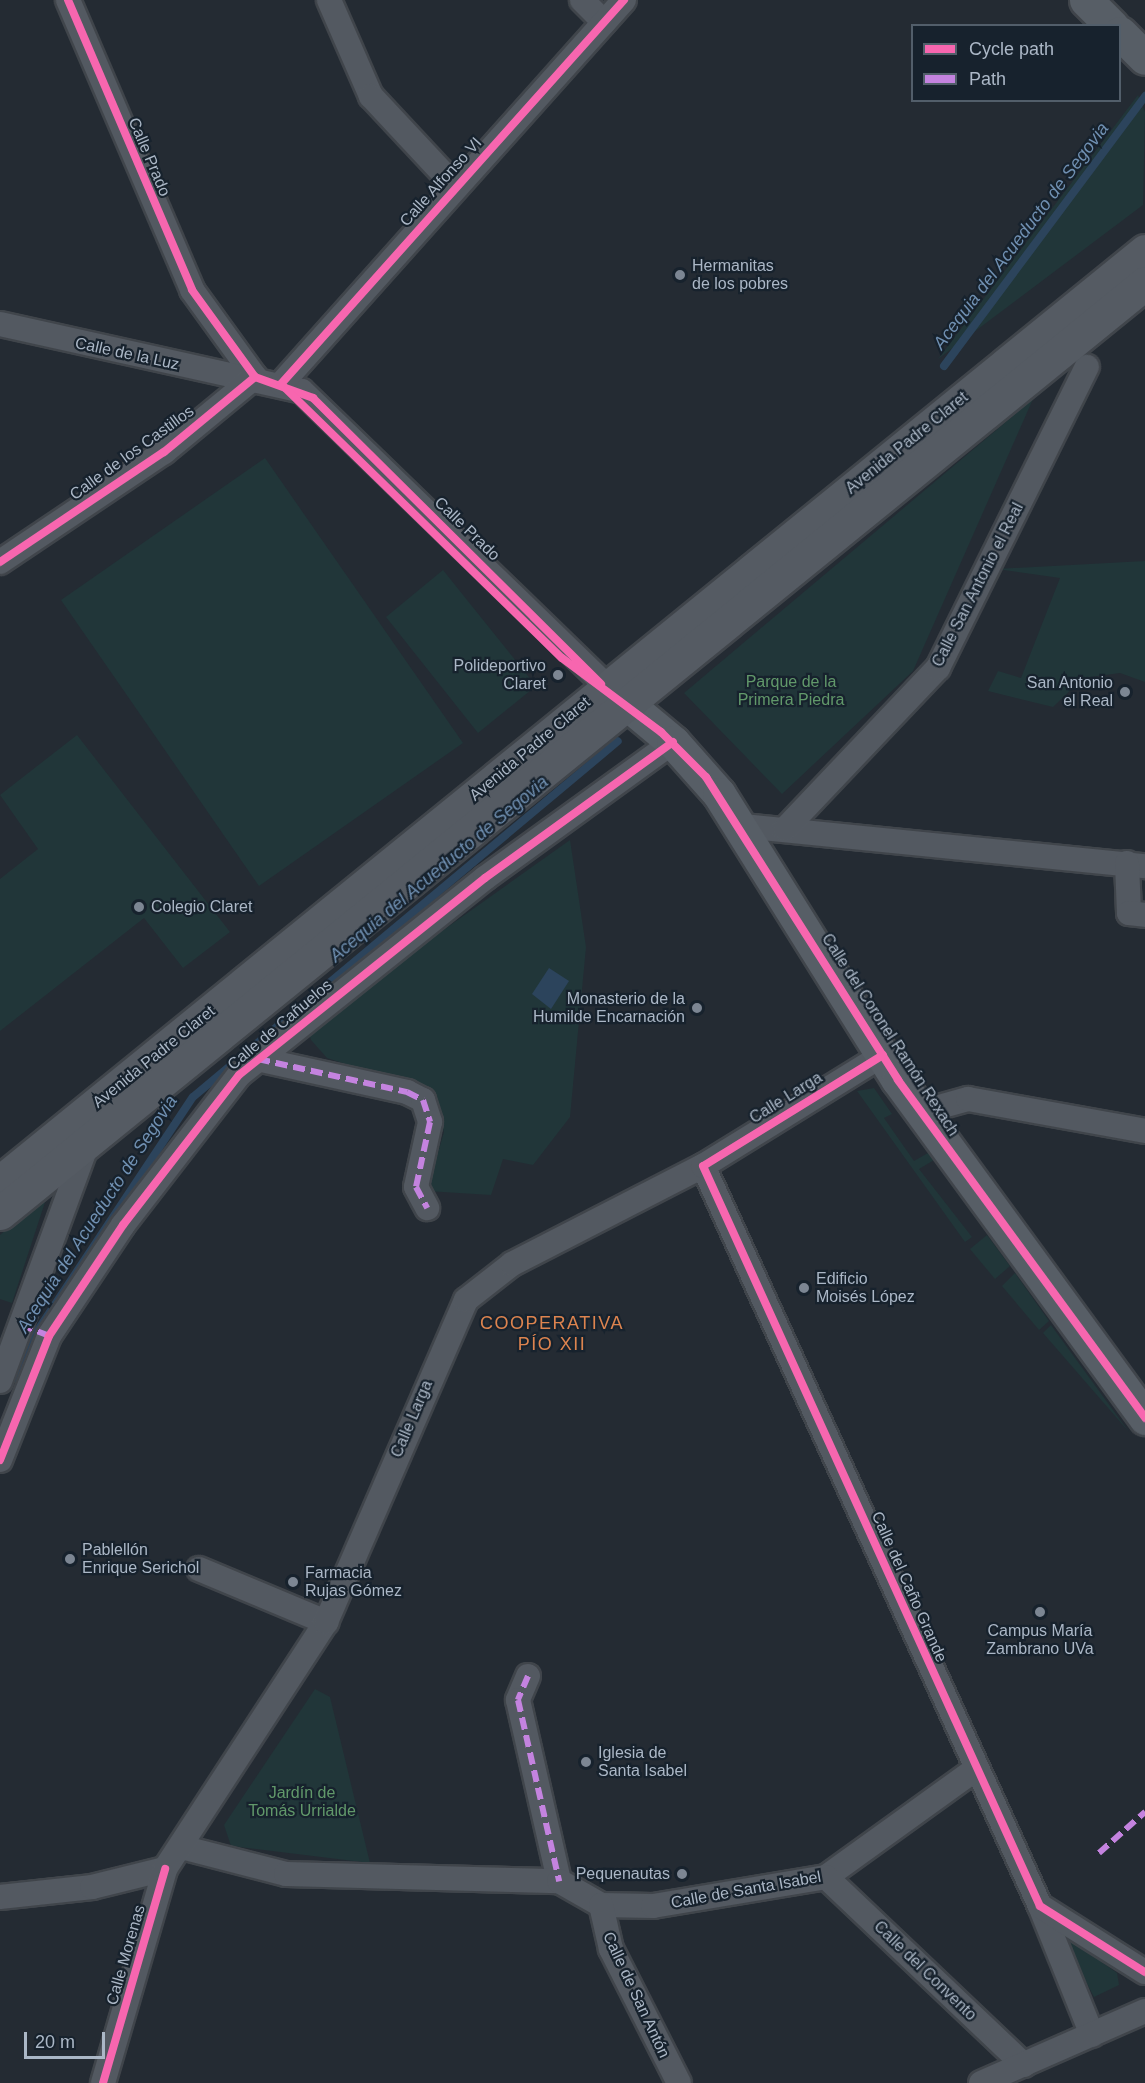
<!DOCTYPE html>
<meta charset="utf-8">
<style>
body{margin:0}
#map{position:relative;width:1145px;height:2083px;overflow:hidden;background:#242b33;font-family:Helvetica,sans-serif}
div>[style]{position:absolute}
.green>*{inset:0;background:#213639}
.water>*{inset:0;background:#2c445c}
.stream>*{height:8px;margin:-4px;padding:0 4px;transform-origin:4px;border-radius:4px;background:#2c445c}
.roads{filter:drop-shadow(2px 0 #40454b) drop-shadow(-2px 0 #40454b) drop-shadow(0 2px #40454b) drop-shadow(0 -2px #40454b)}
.street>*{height:24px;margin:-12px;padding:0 12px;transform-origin:12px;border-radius:12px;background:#535961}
.secondary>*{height:33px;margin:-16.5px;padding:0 16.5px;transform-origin:16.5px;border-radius:16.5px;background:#575e66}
.primary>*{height:33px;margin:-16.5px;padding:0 16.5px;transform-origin:16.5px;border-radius:16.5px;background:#555b63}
.quiet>*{height:6px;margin-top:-3px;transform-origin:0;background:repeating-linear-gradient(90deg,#c483df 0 12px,transparent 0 18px)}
.cycleway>*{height:8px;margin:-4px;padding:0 4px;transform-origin:4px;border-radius:4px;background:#f766af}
.dots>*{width:16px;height:16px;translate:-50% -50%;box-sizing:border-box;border:3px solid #17222d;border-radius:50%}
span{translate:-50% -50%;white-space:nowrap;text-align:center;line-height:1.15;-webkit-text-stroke:4.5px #17222d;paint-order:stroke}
.street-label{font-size:16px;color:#abb7c6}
.poi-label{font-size:16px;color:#abb7c6}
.left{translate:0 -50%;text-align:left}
.right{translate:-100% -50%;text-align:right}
.park-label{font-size:16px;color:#61986a}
.water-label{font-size:18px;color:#7090b2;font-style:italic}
.neighbourhood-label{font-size:18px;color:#dd844f;letter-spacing:1.5px}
.legend{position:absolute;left:911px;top:24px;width:210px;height:78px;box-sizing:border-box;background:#17222d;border:2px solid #525e6a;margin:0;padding:8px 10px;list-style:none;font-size:18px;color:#abb7c6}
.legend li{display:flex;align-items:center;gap:12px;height:30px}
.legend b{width:30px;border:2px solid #525e6a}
.scale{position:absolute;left:24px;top:2032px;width:81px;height:27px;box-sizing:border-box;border:3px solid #abb7c6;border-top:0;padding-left:8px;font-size:18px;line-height:21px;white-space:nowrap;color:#abb7c6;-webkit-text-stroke:4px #17222d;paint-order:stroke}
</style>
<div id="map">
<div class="green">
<div style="clip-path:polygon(1138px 95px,1145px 112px,1143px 205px,938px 359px)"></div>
<div style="clip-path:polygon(1033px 399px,913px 671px,782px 794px,684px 693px)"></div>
<div style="clip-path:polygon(265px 458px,463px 743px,259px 886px,61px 600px)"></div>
<div style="clip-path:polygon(1145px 561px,1145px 682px,1120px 673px,1083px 678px,1053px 707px,988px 691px,998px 671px,1021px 678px,1060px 578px,997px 569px)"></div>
<div style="clip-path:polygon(443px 570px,536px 686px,478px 733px,386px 617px)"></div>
<div style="clip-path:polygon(77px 735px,230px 932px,183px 968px,144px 918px,0 1031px,0 879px,38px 849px,0 795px)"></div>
<div style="clip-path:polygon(570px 840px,586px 947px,570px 1117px,533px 1165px,503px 1159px,491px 1195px,427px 1191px,444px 1132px,435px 1102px,417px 1087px,327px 1058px,311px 1040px,307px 1027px)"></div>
<div style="clip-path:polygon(874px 1088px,892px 1114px,884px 1118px,914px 1161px,928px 1153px,934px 1160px,919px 1169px,972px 1237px,965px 1242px,857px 1091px)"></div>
<div style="clip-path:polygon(48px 1193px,12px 1303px,0 1299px,0 1235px)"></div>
<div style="clip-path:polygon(987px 1235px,1010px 1266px,995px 1279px,970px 1249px)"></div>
<div style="clip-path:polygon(1015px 1273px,1049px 1321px,1039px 1330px,1002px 1286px)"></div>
<div style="clip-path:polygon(1051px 1325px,1129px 1432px,1043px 1333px)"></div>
<div style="clip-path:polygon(315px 1689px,330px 1697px,370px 1863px,231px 1846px,224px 1825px)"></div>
<div style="clip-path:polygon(1069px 1938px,1117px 1973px,1119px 1985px,1094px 1997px,1064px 1941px)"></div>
</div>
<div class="water">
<div style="clip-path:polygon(549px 968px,569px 981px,551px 1009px,532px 994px)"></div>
</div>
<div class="stream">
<div style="left:944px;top:366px;width:337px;rotate:-53.3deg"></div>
<div style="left:19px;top:1380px;width:50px;rotate:-70.1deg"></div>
<div style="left:36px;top:1333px;width:283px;rotate:-56.4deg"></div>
<div style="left:193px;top:1097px;width:554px;rotate:-39.95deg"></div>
</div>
<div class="roads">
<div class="street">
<div style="left:68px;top:0;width:315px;rotate:66.8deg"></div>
<div style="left:192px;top:290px;width:107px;rotate:54.1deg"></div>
<div style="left:329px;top:0;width:105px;rotate:66.4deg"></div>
<div style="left:371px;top:96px;width:123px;rotate:47deg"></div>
<div style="left:582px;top:0;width:31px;rotate:45deg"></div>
<div style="left:0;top:324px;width:309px;rotate:12.5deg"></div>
<div style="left:302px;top:391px;width:441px;rotate:44.1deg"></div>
<div style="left:281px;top:384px;width:515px;rotate:-48.23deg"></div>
<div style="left:0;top:562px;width:197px;rotate:-33.9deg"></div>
<div style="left:164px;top:452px;width:118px;rotate:-39.5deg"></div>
<div style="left:742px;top:826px;width:405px;rotate:5.7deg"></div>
<div style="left:785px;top:829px;width:222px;rotate:-46.5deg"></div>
<div style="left:938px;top:668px;width:336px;rotate:-63.7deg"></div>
<div style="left:1127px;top:863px;width:50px;rotate:87.7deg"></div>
<div style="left:1129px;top:913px;width:16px;rotate:7deg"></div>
<div style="left:257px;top:1059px;width:154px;rotate:12.4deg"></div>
<div style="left:407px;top:1092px;width:18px;rotate:27deg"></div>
<div style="left:423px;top:1100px;width:23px;rotate:72deg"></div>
<div style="left:430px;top:1122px;width:66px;rotate:102.2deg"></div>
<div style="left:416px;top:1187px;width:24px;rotate:62deg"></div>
<div style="left:921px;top:1112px;width:49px;rotate:-15.5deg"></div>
<div style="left:968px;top:1099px;width:180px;rotate:10.2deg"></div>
<div style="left:703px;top:1166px;width:813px;rotate:65.52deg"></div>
<div style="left:1040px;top:1906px;width:139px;rotate:68deg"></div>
<div style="left:0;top:1381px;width:255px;rotate:-69.8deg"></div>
<div style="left:0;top:1460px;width:133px;rotate:-68.4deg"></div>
<div style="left:49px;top:1336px;width:133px;rotate:-56.3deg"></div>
<div style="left:123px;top:1225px;width:190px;rotate:-52.3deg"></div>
<div style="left:239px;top:1075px;width:315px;rotate:-38.7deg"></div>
<div style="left:485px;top:878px;width:232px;rotate:-35.9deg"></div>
<div style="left:199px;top:1569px;width:138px;rotate:22.7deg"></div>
<div style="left:528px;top:1676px;width:26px;rotate:113deg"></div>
<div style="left:518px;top:1700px;width:186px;rotate:77.2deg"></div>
<div style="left:181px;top:1847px;width:108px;rotate:14.4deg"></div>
<div style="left:286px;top:1874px;width:273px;rotate:1.5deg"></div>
<div style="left:559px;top:1881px;width:48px;rotate:29.7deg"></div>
<div style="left:601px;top:1905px;width:52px;rotate:1.1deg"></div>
<div style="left:653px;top:1906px;width:175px;rotate:-9.5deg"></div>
<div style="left:826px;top:1877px;width:186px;rotate:-35.8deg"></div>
<div style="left:826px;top:1877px;width:273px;rotate:43.5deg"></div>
<div style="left:0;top:1897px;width:93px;rotate:-6.2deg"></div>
<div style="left:92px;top:1887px;width:75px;rotate:-13.9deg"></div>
<div style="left:601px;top:1905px;width:45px;rotate:77.2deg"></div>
<div style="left:611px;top:1949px;width:150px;rotate:63.1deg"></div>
<div style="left:1040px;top:1906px;width:124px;rotate:32.2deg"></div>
<div style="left:103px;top:2083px;width:223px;rotate:-73.8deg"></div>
<div style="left:165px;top:1869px;width:295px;rotate:-56.9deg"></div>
<div style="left:326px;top:1622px;width:351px;rotate:-66.5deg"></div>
<div style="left:466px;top:1300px;width:58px;rotate:-38deg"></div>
<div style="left:512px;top:1264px;width:215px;rotate:-27.2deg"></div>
<div style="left:703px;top:1166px;width:211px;rotate:-31.7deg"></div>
<div style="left:981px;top:2083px;width:179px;rotate:-23.7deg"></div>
</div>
<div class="secondary">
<div style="left:1086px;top:0;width:37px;rotate:45deg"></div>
<div style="left:1120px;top:33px;width:35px;rotate:45deg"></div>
<div style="left:626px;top:703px;width:61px;rotate:39.7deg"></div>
<div style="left:673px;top:742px;width:69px;rotate:48.5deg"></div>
<div style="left:719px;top:794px;width:337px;rotate:58deg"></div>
<div style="left:898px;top:1080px;width:419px;rotate:53.8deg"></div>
</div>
<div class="primary">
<div style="left:0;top:1182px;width:1476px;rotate:-39.11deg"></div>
<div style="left:0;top:1213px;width:1475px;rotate:-39.08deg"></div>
</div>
</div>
<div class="quiet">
<div style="left:258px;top:1059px;width:153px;rotate:12.5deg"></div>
<div style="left:407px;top:1092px;width:18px;rotate:27deg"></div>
<div style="left:423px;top:1100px;width:23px;rotate:72deg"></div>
<div style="left:430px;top:1122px;width:66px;rotate:102.2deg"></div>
<div style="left:416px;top:1187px;width:24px;rotate:62deg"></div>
<div style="left:21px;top:1325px;width:30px;rotate:21deg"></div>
<div style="left:528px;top:1676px;width:26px;rotate:113deg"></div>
<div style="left:518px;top:1700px;width:186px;rotate:77.2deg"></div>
<div style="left:1099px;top:1853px;width:62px;rotate:-41.7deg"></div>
</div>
<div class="cycleway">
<div style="left:68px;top:0;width:315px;rotate:66.8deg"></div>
<div style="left:192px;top:290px;width:107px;rotate:54.1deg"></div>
<div style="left:255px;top:377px;width:62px;rotate:19.9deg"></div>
<div style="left:313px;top:398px;width:406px;rotate:44.8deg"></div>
<div style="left:281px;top:384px;width:392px;rotate:44.3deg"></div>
<div style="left:562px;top:658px;width:124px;rotate:36.8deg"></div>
<div style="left:661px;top:732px;width:64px;rotate:45deg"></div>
<div style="left:706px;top:777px;width:359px;rotate:57.6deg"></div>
<div style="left:898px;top:1080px;width:419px;rotate:53.8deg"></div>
<div style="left:281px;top:384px;width:515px;rotate:-48.23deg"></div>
<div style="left:0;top:562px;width:197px;rotate:-33.9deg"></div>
<div style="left:164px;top:452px;width:118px;rotate:-39.5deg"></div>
<div style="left:883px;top:1055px;width:211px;rotate:148.3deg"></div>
<div style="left:703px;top:1166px;width:813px;rotate:65.52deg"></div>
<div style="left:1040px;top:1906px;width:124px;rotate:32.2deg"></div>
<div style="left:0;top:1460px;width:133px;rotate:-68.4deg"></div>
<div style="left:49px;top:1336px;width:133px;rotate:-56.3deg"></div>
<div style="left:123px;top:1225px;width:190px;rotate:-52.3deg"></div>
<div style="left:239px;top:1075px;width:315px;rotate:-38.7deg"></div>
<div style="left:485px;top:878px;width:232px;rotate:-35.9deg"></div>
<div style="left:103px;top:2083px;width:223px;rotate:-73.8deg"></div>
</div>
<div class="dots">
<div style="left:680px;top:275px;background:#7c8693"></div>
<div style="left:558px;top:675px;background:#7c8693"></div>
<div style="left:1125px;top:692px;background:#7c8693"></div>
<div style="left:139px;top:907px;background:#7c8693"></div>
<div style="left:697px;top:1008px;background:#7c8693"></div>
<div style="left:804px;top:1288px;background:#7c8693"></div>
<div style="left:70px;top:1559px;background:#7c8693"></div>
<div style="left:293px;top:1582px;background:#7c8693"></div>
<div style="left:1040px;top:1612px;background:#7c8693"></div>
<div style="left:586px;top:1762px;background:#7c8693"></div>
<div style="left:682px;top:1874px;background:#7c8693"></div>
</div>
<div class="street-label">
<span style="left:149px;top:157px;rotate:67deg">Calle Prado</span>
<span style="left:441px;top:182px;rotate:-48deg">Calle Alfonso VI</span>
<span style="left:127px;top:354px;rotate:12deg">Calle de la Luz</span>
<span style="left:907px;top:443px;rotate:-39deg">Avenida Padre Claret</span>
<span style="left:132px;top:453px;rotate:-36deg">Calle de los Castillos</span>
<span style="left:467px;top:529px;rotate:44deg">Calle Prado</span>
<span style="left:978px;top:585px;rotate:-63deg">Calle San Antonio el Real</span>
<span style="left:530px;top:749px;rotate:-40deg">Avenida Padre Claret</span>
<span style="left:280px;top:1025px;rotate:-40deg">Calle de Cañuelos</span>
<span style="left:890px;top:1035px;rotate:57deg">Calle del Coronel Ramón Rexach</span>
<span style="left:154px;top:1057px;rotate:-39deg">Avenida Padre Claret</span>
<span style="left:786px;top:1098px;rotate:-32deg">Calle Larga</span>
<span style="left:412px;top:1419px;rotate:-67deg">Calle Larga</span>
<span style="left:909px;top:1587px;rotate:66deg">Calle del Caño Grande</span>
<span style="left:746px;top:1890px;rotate:-10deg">Calle de Santa Isabel</span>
<span style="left:126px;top:1955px;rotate:-74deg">Calle Morenas</span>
<span style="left:925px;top:1971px;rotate:44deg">Calle del Convento</span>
<span style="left:636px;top:1995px;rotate:65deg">Calle de San Antón</span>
</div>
<div class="poi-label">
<span class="left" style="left:692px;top:275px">Hermanitas<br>de los pobres</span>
<span class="right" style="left:546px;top:675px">Polideportivo<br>Claret</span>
<span class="right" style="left:1113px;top:692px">San Antonio<br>el Real</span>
<span class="left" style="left:151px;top:907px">Colegio Claret</span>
<span class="right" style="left:685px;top:1008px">Monasterio de la<br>Humilde Encarnación</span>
<span class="left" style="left:816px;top:1288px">Edificio<br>Moisés López</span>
<span class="left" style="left:82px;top:1559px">Pablellón<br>Enrique Serichol</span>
<span class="left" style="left:305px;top:1582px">Farmacia<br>Rujas Gómez</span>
<span style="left:1040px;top:1640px">Campus María<br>Zambrano UVa</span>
<span class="left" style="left:598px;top:1762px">Iglesia de<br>Santa Isabel</span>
<span class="right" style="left:670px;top:1874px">Pequenautas</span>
</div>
<div class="park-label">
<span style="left:791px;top:691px">Parque de la<br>Primera Piedra</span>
<span style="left:302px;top:1802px">Jardín de<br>Tomás Urrialde</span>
</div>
<div class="water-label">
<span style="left:1021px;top:236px;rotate:-53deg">Acequia del Acueducto de Segovia</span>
<span style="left:439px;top:869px;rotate:-40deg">Acequia del Acueducto de Segovia</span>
<span style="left:97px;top:1214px;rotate:-57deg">Acequia del Acueducto de Segovia</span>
</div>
<div class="neighbourhood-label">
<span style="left:552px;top:1334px">COOPERATIVA<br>PÍO XII</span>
</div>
<ul class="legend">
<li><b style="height:8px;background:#f766af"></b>Cycle path</li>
<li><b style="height:8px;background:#c483df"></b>Path</li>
</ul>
<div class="scale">20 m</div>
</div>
